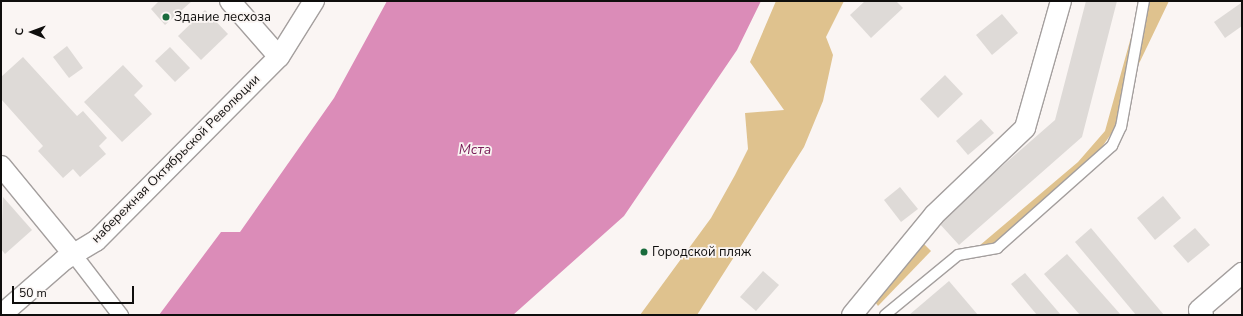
<!DOCTYPE html>
<meta charset="utf-8">
<style>
body{margin:0}
#map{position:relative;width:1243px;height:316px;overflow:hidden;background:#faf5f3;font-family:"Nunito Sans",sans-serif}
div>[style]{position:absolute}
.green>*{inset:0;background:#dfc28e}
.water>*{inset:0;background:#db8cb8}
.building>*{inset:0;background:#dedad7}
.roads{filter:drop-shadow(1px 0 #a49f9e) drop-shadow(-1px 0 #a49f9e) drop-shadow(0 1px #a49f9e) drop-shadow(0 -1px #a49f9e)}
.service>*{height:10px;margin:-5px;padding:0 5px;transform-origin:5px;border-radius:5px;background:#fff}
.pedestrian>*{height:15px;margin:-7.5px;padding:0 7.5px;transform-origin:7.5px;border-radius:7.5px;background:#fff}
.minor>*{height:20px;margin:-10px;padding:0 10px;transform-origin:10px;border-radius:10px;background:#fff}
.dots>*{width:11px;height:11px;translate:-50% -50%;box-sizing:border-box;border:2px solid #faf5f3;border-radius:50%}
span{translate:-50% -50%;white-space:nowrap;text-align:center;line-height:1.15;-webkit-text-stroke:3.5px #faf5f3;paint-order:stroke}
.poi-label{font-size:13px;color:#0f0e0d}
.left{translate:0 -50%;text-align:left}
.street-label{font-size:13px;color:#0f0e0d}
.water-label{font-size:14px;color:#781c57;font-style:italic}
.frame{position:absolute;inset:0;border:2px solid #0f0e0d;pointer-events:none}
.north{position:absolute;left:12px;top:12px;width:40px;height:40px;-webkit-text-stroke:3px #faf5f3;paint-order:stroke;rotate:271deg;font-size:11px;font-weight:700;line-height:16px;text-align:center;color:#0f0e0d}
.north::after{content:'';display:block;margin:auto;width:14px;height:18px;background:#0f0e0d;clip-path:polygon(50% 0,100% 100%,50% 72%,0 100%)}
.scale{position:absolute;left:12px;top:286px;width:122px;height:18px;box-sizing:border-box;border:2px solid #0f0e0d;border-top:0;padding-left:5px;font-size:12px;line-height:14px;white-space:nowrap;color:#0f0e0d;-webkit-text-stroke:3px #faf5f3;paint-order:stroke}
</style>
<div id="map">
<div class="green">
<div style="clip-path:polygon(776px 1px,844px 1px,826px 37px,833px 55px,823px 101px,804px 147px,697px 315px,640px 315px,711px 218px,735px 175px,748px 149px,745px 113px,784px 110px,750px 62px)"></div>
<div style="clip-path:polygon(1141px 1px,1169px 1px,1134px 74px,1125px 114px,1088px 167px,984px 253px,979px 246px,1078px 162px,1105px 131px)"></div>
<div style="clip-path:polygon(922px 242px,931px 251px,878px 306px,873px 299px)"></div>
</div>
<div class="water">
<div style="clip-path:polygon(387px 1px,761px 1px,737px 50px,624px 216px,513px 315px,159px 315px,221px 232px,240px 232px,334px 98px)"></div>
</div>
<div class="building">
<div style="clip-path:polygon(159px 1px,192px 1px,165px 25px,151px 9px)"></div>
<div style="clip-path:polygon(865px 1px,896px 1px,903px 8px,871px 38px,850px 15px)"></div>
<div style="clip-path:polygon(1086px 1px,1117px 1px,1082px 137px,959px 245px,938px 222px,1055px 120px)"></div>
<div style="clip-path:polygon(1241px 3px,1242px 26px,1225px 38px,1214px 22px)"></div>
<div style="clip-path:polygon(205px 10px,228px 34px,201px 60px,178px 36px)"></div>
<div style="clip-path:polygon(1002px 14px,1018px 33px,992px 55px,976px 35px)"></div>
<div style="clip-path:polygon(67px 46px,83px 68px,69px 78px,53px 57px)"></div>
<div style="clip-path:polygon(170px 47px,190px 68px,175px 82px,155px 61px)"></div>
<div style="clip-path:polygon(23px 57px,77px 116px,83px 111px,107px 138px,99px 146px,106px 154px,80px 177px,73px 169px,63px 178px,38px 151px,43px 146px,1px 99px,1px 77px)"></div>
<div style="clip-path:polygon(123px 65px,143px 86px,134px 95px,152px 114px,122px 142px,84px 102px)"></div>
<div style="clip-path:polygon(945px 75px,963px 94px,938px 118px,920px 99px)"></div>
<div style="clip-path:polygon(981px 119px,994px 133px,968px 155px,956px 141px)"></div>
<div style="clip-path:polygon(900px 187px,918px 209px,901px 222px,884px 200px)"></div>
<div style="clip-path:polygon(1163px 196px,1181px 218px,1155px 240px,1137px 218px)"></div>
<div style="clip-path:polygon(3px 197px,32px 230px,5px 254px,1px 249px)"></div>
<div style="clip-path:polygon(1091px 228px,1164px 315px,1136px 315px,1075px 242px)"></div>
<div style="clip-path:polygon(1195px 228px,1210px 245px,1188px 263px,1173px 246px)"></div>
<div style="clip-path:polygon(1067px 254px,1121px 315px,1080px 315px,1044px 274px)"></div>
<div style="clip-path:polygon(763px 271px,779px 285px,756px 311px,740px 297px)"></div>
<div style="clip-path:polygon(1025px 273px,1061px 315px,1037px 315px,1011px 284px)"></div>
<div style="clip-path:polygon(949px 281px,978px 315px,909px 315px)"></div>
</div>
<div class="roads">
<div class="service">
<div style="left:885px;top:315px;width:94px;rotate:-39.4deg"></div>
<div style="left:958px;top:255px;width:40px;rotate:-10deg"></div>
<div style="left:997px;top:248px;width:154px;rotate:-41.6deg"></div>
<div style="left:1112px;top:146px;width:21px;rotate:-65deg"></div>
<div style="left:1121px;top:127px;width:128px;rotate:-79.7deg"></div>
</div>
<div class="pedestrian">
<div style="left:74px;top:255px;width:76px;rotate:52.5deg"></div>
</div>
<div class="minor">
<div style="left:230px;top:1px;width:74px;rotate:48.8deg"></div>
<div style="left:1px;top:166px;width:115px;rotate:50.6deg"></div>
<div style="left:1px;top:315px;width:84px;rotate:-41.1deg"></div>
<div style="left:64px;top:260px;width:37px;rotate:-31deg"></div>
<div style="left:96px;top:241px;width:260px;rotate:-45.2deg"></div>
<div style="left:279px;top:57px;width:66px;rotate:-58deg"></div>
<div style="left:852px;top:315px;width:129px;rotate:-50.6deg"></div>
<div style="left:934px;top:215px;width:126px;rotate:-43.7deg"></div>
<div style="left:1025px;top:128px;width:132px;rotate:-74.2deg"></div>
<div style="left:1203px;top:315px;width:6px;rotate:-129deg"></div>
<div style="left:1199px;top:310px;width:57px;rotate:-40.7deg"></div>
</div>
</div>
<div class="dots">
<div style="left:166px;top:17px;background:#196b3c"></div>
<div style="left:644px;top:252px;background:#196b3c"></div>
</div>
<div class="poi-label">
<span class="left" style="left:174px;top:17px">Здание лесхоза</span>
<span class="left" style="left:652px;top:252px">Городской пляж</span>
</div>
<div class="street-label">
<span style="left:176px;top:159px;rotate:-45deg">набережная Октябрьской Революции</span>
</div>
<div class="water-label">
<span style="left:475px;top:150px">Мста</span>
</div>
<div class="frame"></div>
<div class="north">С</div>
<div class="scale">50 m</div>
</div>
